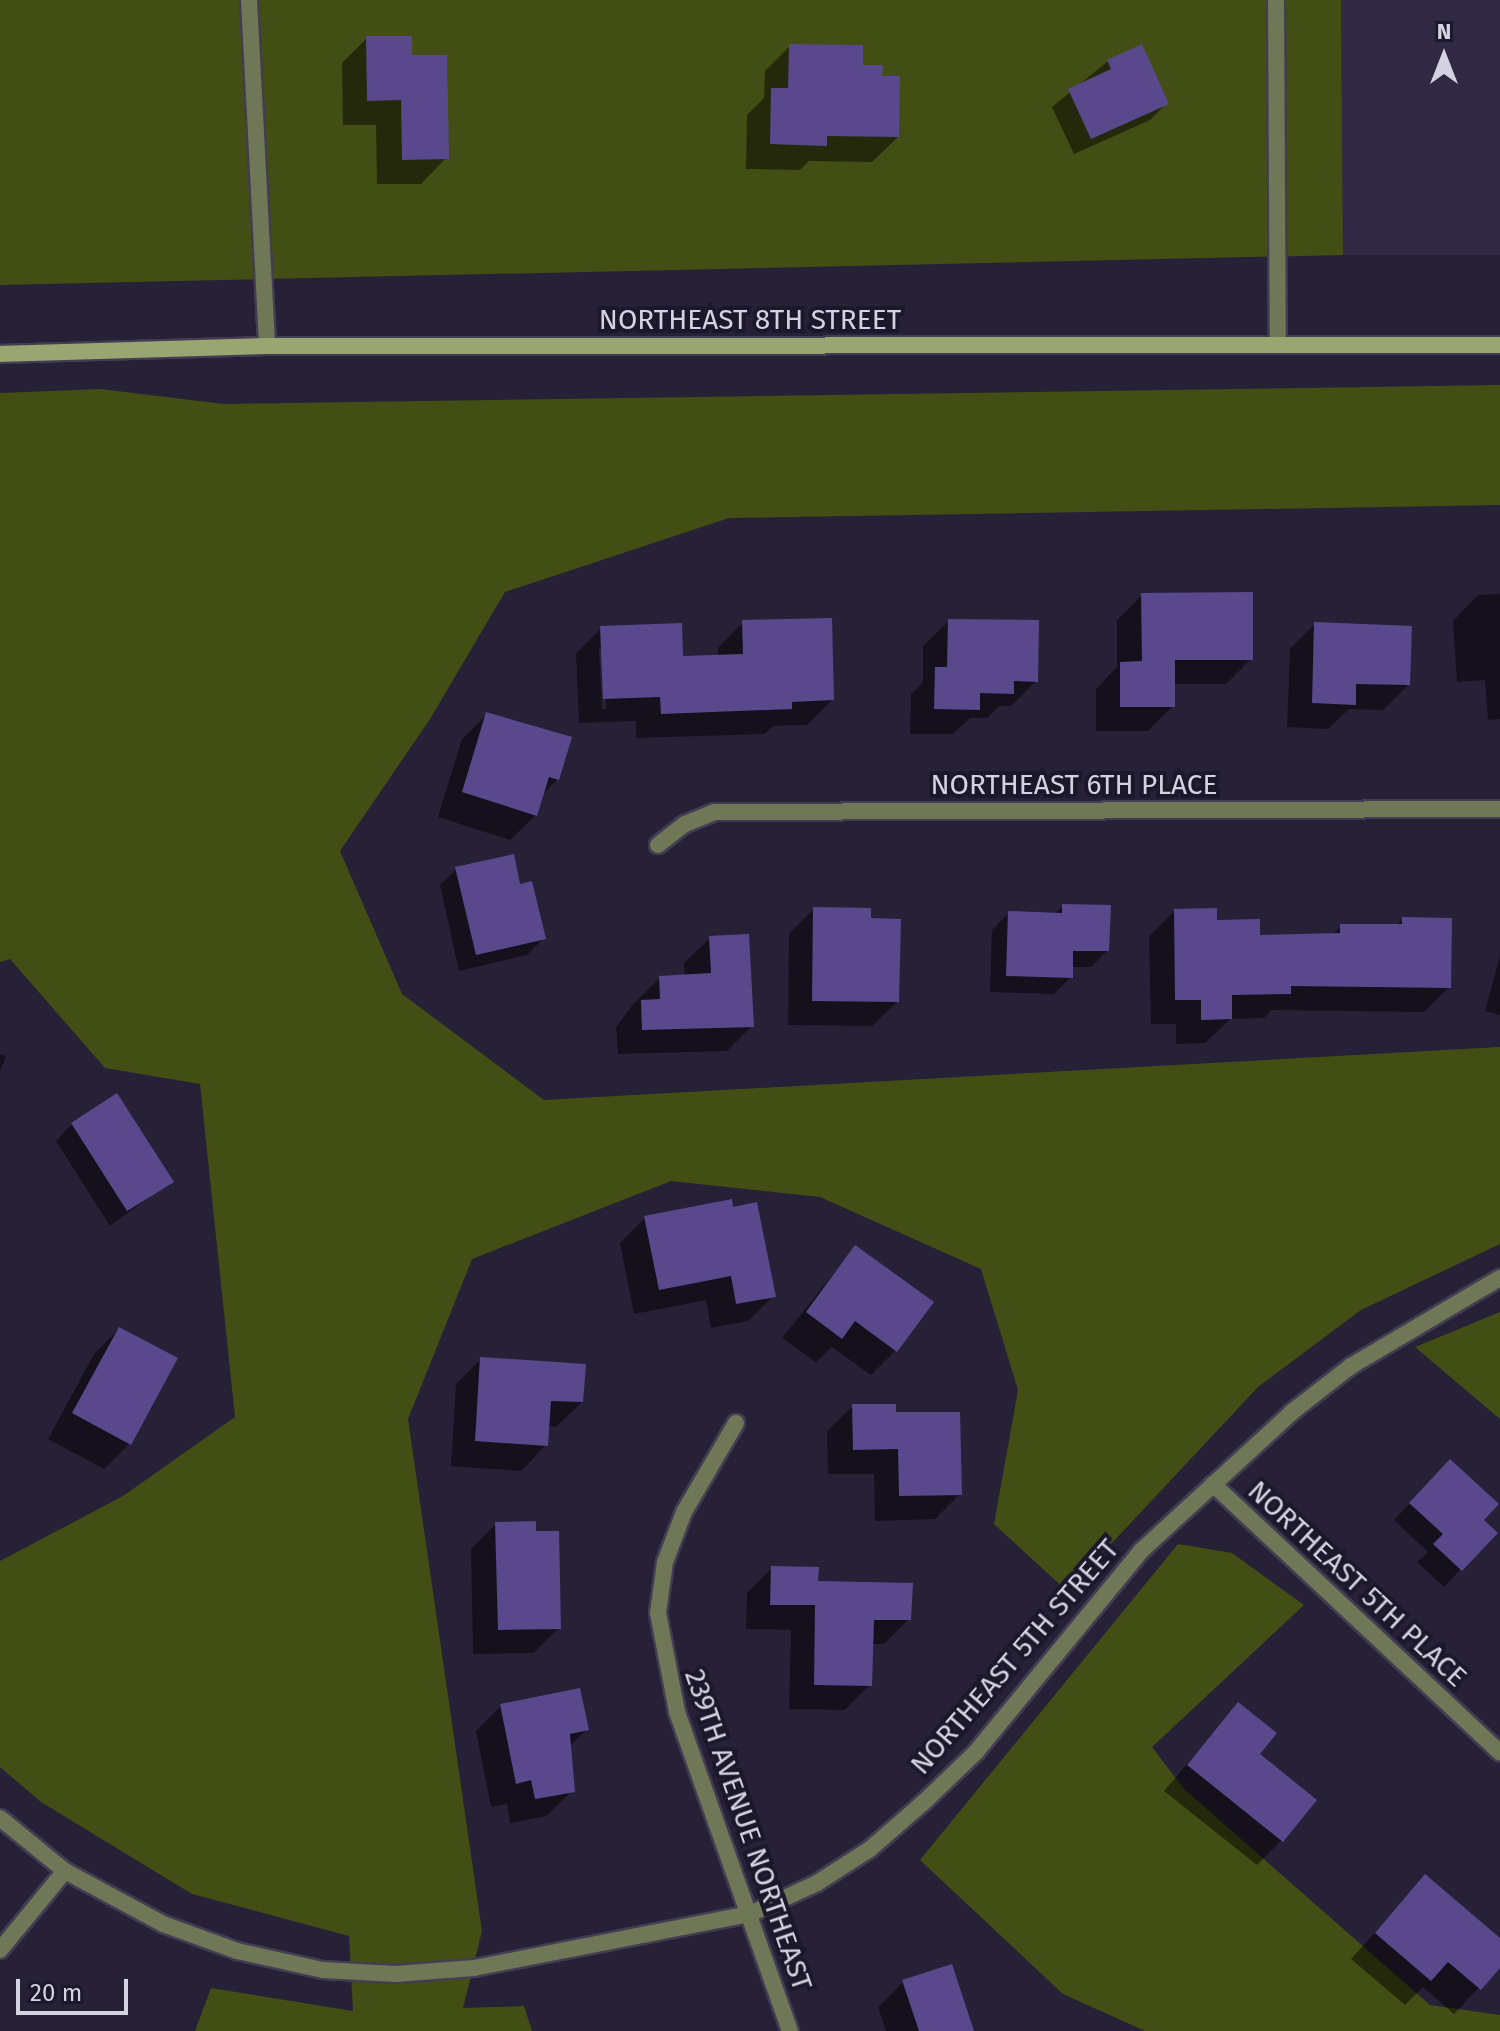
<!DOCTYPE html>
<style>
body{margin:0}
#map{position:relative;width:1500px;height:2031px;overflow:hidden;background:#262137;font-family:"Fira Sans",sans-serif}
div>[style]{position:absolute}
.built>*{inset:0;background:#2f2944}
.green>*{inset:0;background:#434e14}
.shadow>*{inset:0;background:#0007}
.building>*{inset:0;background:#5a488d}
.roads{filter:drop-shadow(2px 0 #423d52) drop-shadow(-2px 0 #423d52) drop-shadow(0 2px #423d52) drop-shadow(0 -2px #423d52)}
.street>*{height:16px;margin:-8px;padding:0 8px;transform-origin:8px;border-radius:8px;background:#6f7756}
.secondary>*{height:16px;margin:-8px;padding:0 8px;transform-origin:8px;border-radius:8px;background:#99a671}
span{translate:-50% -50%;white-space:nowrap;text-align:center;line-height:1.15;-webkit-text-stroke:8px #1c182c;paint-order:stroke}
.street-label{font-size:28px;color:#d5d3e1}
.north{position:absolute;left:1404px;top:16px;width:80px;height:80px;-webkit-text-stroke:6px #1c182c;paint-order:stroke;rotate:0deg;font-size:22px;font-weight:700;line-height:32px;text-align:center;color:#d5d3e1}
.north::after{content:'';display:block;margin:auto;width:28px;height:36px;background:#d5d3e1;clip-path:polygon(50% 0,100% 100%,50% 72%,0 100%)}
.scale{position:absolute;left:16px;top:1979px;width:112px;height:36px;box-sizing:border-box;border:4px solid #d5d3e1;border-top:0;padding-left:10px;font-size:24px;line-height:28px;white-space:nowrap;color:#d5d3e1;-webkit-text-stroke:6px #1c182c;paint-order:stroke}
</style>
<div id="map">
<div class="built">
<div style="clip-path:polygon(1341px 0,1500px 0,1500px 255px,1343px 255px)"></div>
</div>
<div class="green">
<div style="clip-path:polygon(0 0,1341px 0,1343px 255px,0 285px)"></div>
<div style="clip-path:polygon(1500px 385px,1500px 505px,729px 518px,505px 592px,430px 719px,340px 851px,402px 994px,544px 1100px,1500px 1047px,1500px 1244px,1361px 1310px,1258px 1387px,1067px 1591px,994px 1524px,1018px 1390px,981px 1269px,820px 1197px,671px 1181px,472px 1259px,408px 1419px,482px 1931px,463px 2008px,524px 2006px,532px 2031px,195px 2031px,211px 1988px,353px 2011px,349px 1936px,192px 1894px,41px 1802px,0 1767px,0 1561px,123px 1496px,235px 1417px,200px 1084px,105px 1068px,10px 959px,0 962px,0 393px,100px 389px,224px 404px)"></div>
<div style="clip-path:polygon(1500px 1312px,1500px 1419px,1415px 1347px)"></div>
<div style="clip-path:polygon(1178px 1544px,1232px 1553px,1304px 1605px,1152px 1747px,1184px 1789px,1430px 2005px,1500px 2015px,1500px 2031px,1145px 2031px,1063px 1994px,920px 1860px)"></div>
</div>
<div class="shadow">
<div style="clip-path:polygon(367px 38px,410px 57px,446px 158px,421px 184px,377px 184px,376px 125px,343px 125px,342px 63px)"></div>
<div style="clip-path:polygon(790px 46px,880px 78px,898px 137px,872px 162px,809px 161px,800px 170px,746px 169px,747px 115px,764px 98px,765px 71px)"></div>
<div style="clip-path:polygon(1108px 61px,1167px 103px,1150px 120px,1074px 154px,1052px 107px)"></div>
<div style="clip-path:polygon(1500px 594px,1500px 719px,1488px 720px,1485px 680px,1457px 682px,1453px 621px,1478px 595px)"></div>
<div style="clip-path:polygon(1142px 595px,1251px 659px,1226px 684px,1173px 684px,1173px 706px,1148px 731px,1096px 731px,1096px 689px,1117px 667px,1117px 620px)"></div>
<div style="clip-path:polygon(949px 621px,1036px 681px,1011px 706px,999px 706px,987px 718px,970px 718px,953px 734px,910px 734px,911px 694px,923px 682px,923px 646px)"></div>
<div style="clip-path:polygon(evenodd,743px 622px,832px 700px,807px 725px,773px 726px,765px 734px,636px 738px,636px 721px,579px 723px,576px 653px,601px 628px,681px 658px,718px 657px,718px 648px,743px 622px,599px 649px,603px 649px,606px 709px,602px 709px,599px 649px)"></div>
<div style="clip-path:polygon(1315px 624px,1408px 685px,1383px 710px,1349px 709px,1328px 729px,1287px 727px,1290px 649px)"></div>
<div style="clip-path:polygon(487px 714px,558px 779px,542px 795px,536px 815px,510px 840px,438px 817px,462px 739px)"></div>
<div style="clip-path:polygon(456px 869px,519px 886px,544px 938px,527px 955px,459px 971px,440px 885px)"></div>
<div style="clip-path:polygon(1063px 906px,1107px 951px,1091px 967px,1071px 967px,1071px 977px,1054px 994px,990px 992px,992px 930px,1009px 913px,1054px 914px)"></div>
<div style="clip-path:polygon(814px 909px,869px 920px,898px 1001px,872px 1026px,788px 1025px,789px 934px)"></div>
<div style="clip-path:polygon(1174px 911px,1258px 937px,1331px 936px,1341px 926px,1396px 926px,1403px 919px,1449px 987px,1424px 1012px,1272px 1010px,1264px 1018px,1230px 1019px,1205px 1043px,1176px 1044px,1176px 1024px,1151px 1024px,1149px 936px)"></div>
<div style="clip-path:polygon(710px 938px,752px 1026px,727px 1051px,618px 1054px,616px 1027px,634px 1003px,660px 978px,685px 977px,684px 963px)"></div>
<div style="clip-path:polygon(1500px 956px,1500px 1015px,1485px 1011px)"></div>
<div style="clip-path:polygon(0 1054px,6px 1056px,0 1071px)"></div>
<div style="clip-path:polygon(72px 1124px,171px 1181px,110px 1226px,56px 1141px)"></div>
<div style="clip-path:polygon(645px 1218px,773px 1296px,748px 1321px,711px 1328px,706px 1300px,634px 1314px,620px 1243px)"></div>
<div style="clip-path:polygon(855px 1247px,896px 1350px,871px 1375px,832px 1347px,816px 1362px,782px 1338px)"></div>
<div style="clip-path:polygon(119px 1329px,129px 1444px,104px 1469px,48px 1439px,94px 1354px)"></div>
<div style="clip-path:polygon(481px 1359px,582px 1402px,556px 1427px,548px 1426px,546px 1445px,521px 1471px,451px 1466px,456px 1384px)"></div>
<div style="clip-path:polygon(853px 1406px,894px 1414px,960px 1494px,935px 1519px,875px 1521px,874px 1474px,828px 1474px,827px 1431px)"></div>
<div style="clip-path:polygon(1434px 1478px,1495px 1533px,1444px 1587px,1417px 1562px,1428px 1552px,1394px 1520px)"></div>
<div style="clip-path:polygon(496px 1524px,559px 1628px,534px 1653px,473px 1654px,471px 1549px)"></div>
<div style="clip-path:polygon(772px 1568px,909px 1619px,884px 1644px,871px 1644px,870px 1685px,845px 1710px,789px 1709px,791px 1630px,746px 1629px,747px 1593px)"></div>
<div style="clip-path:polygon(1238px 1705px,1282px 1840px,1257px 1865px,1164px 1791px)"></div>
<div style="clip-path:polygon(501px 1706px,586px 1730px,569px 1747px,572px 1791px,547px 1816px,510px 1823px,507px 1804px,491px 1807px,476px 1731px)"></div>
<div style="clip-path:polygon(1425px 1877px,1500px 1941px,1500px 1965px,1454px 2014px,1423px 1987px,1405px 2005px,1351px 1959px)"></div>
<div style="clip-path:polygon(903px 1982px,972px 2031px,886px 2031px,878px 2007px)"></div>
</div>
<div class="building">
<div style="clip-path:polygon(366px 36px,412px 36px,412px 55px,447px 55px,449px 159px,402px 160px,401px 100px,367px 101px)"></div>
<div style="clip-path:polygon(789px 44px,863px 45px,863px 65px,883px 65px,882px 76px,900px 76px,899px 137px,827px 136px,827px 146px,770px 144px,771px 88px,788px 88px)"></div>
<div style="clip-path:polygon(1142px 44px,1169px 104px,1091px 139px,1068px 89px,1111px 69px,1107px 60px)"></div>
<div style="clip-path:polygon(1253px 592px,1253px 660px,1175px 660px,1175px 707px,1120px 707px,1120px 662px,1142px 661px,1141px 593px)"></div>
<div style="clip-path:polygon(832px 618px,834px 700px,792px 702px,792px 709px,661px 714px,660px 697px,603px 699px,600px 626px,682px 623px,683px 656px,743px 654px,742px 620px)"></div>
<div style="clip-path:polygon(948px 619px,1039px 620px,1038px 682px,1014px 681px,1014px 694px,980px 693px,980px 710px,934px 709px,935px 667px,947px 667px)"></div>
<div style="clip-path:polygon(1314px 622px,1412px 626px,1410px 685px,1356px 684px,1356px 705px,1312px 703px)"></div>
<div style="clip-path:polygon(486px 712px,572px 737px,559px 780px,549px 777px,537px 816px,462px 792px)"></div>
<div style="clip-path:polygon(514px 854px,520px 884px,532px 881px,546px 939px,476px 955px,455px 867px)"></div>
<div style="clip-path:polygon(1062px 904px,1111px 905px,1109px 951px,1073px 951px,1073px 978px,1006px 976px,1008px 911px,1062px 913px)"></div>
<div style="clip-path:polygon(813px 907px,871px 908px,871px 918px,901px 919px,899px 1002px,812px 1001px)"></div>
<div style="clip-path:polygon(1217px 908px,1217px 920px,1260px 919px,1260px 935px,1340px 933px,1340px 924px,1402px 924px,1402px 917px,1452px 918px,1451px 988px,1291px 986px,1291px 994px,1232px 995px,1232px 1019px,1201px 1020px,1201px 1000px,1175px 1000px,1174px 909px)"></div>
<div style="clip-path:polygon(749px 934px,754px 1027px,642px 1030px,641px 1000px,660px 999px,659px 976px,711px 973px,709px 936px)"></div>
<div style="clip-path:polygon(117px 1093px,174px 1182px,127px 1211px,71px 1123px)"></div>
<div style="clip-path:polygon(732px 1199px,733px 1207px,757px 1202px,776px 1297px,736px 1304px,731px 1276px,659px 1290px,644px 1216px)"></div>
<div style="clip-path:polygon(855px 1245px,934px 1302px,897px 1352px,855px 1321px,842px 1339px,806px 1312px)"></div>
<div style="clip-path:polygon(119px 1327px,178px 1358px,131px 1445px,72px 1413px)"></div>
<div style="clip-path:polygon(480px 1357px,586px 1364px,583px 1402px,551px 1401px,548px 1446px,475px 1441px)"></div>
<div style="clip-path:polygon(852px 1404px,896px 1404px,896px 1412px,960px 1412px,962px 1495px,899px 1496px,898px 1449px,853px 1450px)"></div>
<div style="clip-path:polygon(1450px 1459px,1499px 1504px,1484px 1520px,1498px 1533px,1462px 1571px,1433px 1544px,1443px 1534px,1409px 1503px)"></div>
<div style="clip-path:polygon(536px 1521px,536px 1531px,559px 1531px,561px 1629px,498px 1630px,495px 1522px)"></div>
<div style="clip-path:polygon(771px 1566px,819px 1567px,818px 1581px,913px 1583px,911px 1620px,874px 1620px,872px 1686px,814px 1685px,815px 1605px,770px 1605px)"></div>
<div style="clip-path:polygon(580px 1688px,589px 1730px,570px 1734px,575px 1792px,535px 1799px,531px 1780px,516px 1784px,500px 1704px)"></div>
<div style="clip-path:polygon(1238px 1702px,1277px 1733px,1260px 1754px,1317px 1800px,1283px 1842px,1187px 1765px)"></div>
<div style="clip-path:polygon(1425px 1874px,1500px 1938px,1500px 1968px,1481px 1990px,1448px 1962px,1431px 1981px,1375px 1933px)"></div>
<div style="clip-path:polygon(952px 1964px,974px 2031px,919px 2031px,902px 1980px)"></div>
</div>
<div class="roads">
<div class="street">
<div style="left:249px;top:0;width:346px;rotate:87deg"></div>
<div style="left:1276px;top:0;width:345px;rotate:89.7deg"></div>
<div style="left:658px;top:845px;width:34px;rotate:-38deg"></div>
<div style="left:685px;top:824px;width:32px;rotate:-22deg"></div>
<div style="left:715px;top:812px;width:785px;rotate:-0.22deg"></div>
<div style="left:736px;top:1423px;width:103px;rotate:120.3deg"></div>
<div style="left:684px;top:1512px;width:53px;rotate:110.8deg"></div>
<div style="left:665px;top:1562px;width:51px;rotate:97.8deg"></div>
<div style="left:658px;top:1613px;width:101px;rotate:79.1deg"></div>
<div style="left:677px;top:1712px;width:338px;rotate:70.5deg"></div>
<div style="left:1213px;top:1484px;width:393px;rotate:43.1deg"></div>
<div style="left:0;top:1818px;width:84px;rotate:39.2deg"></div>
<div style="left:65px;top:1871px;width:111px;rotate:28.4deg"></div>
<div style="left:163px;top:1924px;width:79px;rotate:20deg"></div>
<div style="left:237px;top:1951px;width:88px;rotate:12.5deg"></div>
<div style="left:323px;top:1970px;width:73px;rotate:3.1deg"></div>
<div style="left:396px;top:1974px;width:78px;rotate:-4.4deg"></div>
<div style="left:474px;top:1968px;width:281px;rotate:-11.1deg"></div>
<div style="left:750px;top:1914px;width:74px;rotate:-24.8deg"></div>
<div style="left:817px;top:1883px;width:63px;rotate:-32.7deg"></div>
<div style="left:870px;top:1849px;width:70px;rotate:-41deg"></div>
<div style="left:923px;top:1803px;width:74px;rotate:-43.9deg"></div>
<div style="left:976px;top:1752px;width:260px;rotate:-50.6deg"></div>
<div style="left:1141px;top:1551px;width:205px;rotate:-42.6deg"></div>
<div style="left:1292px;top:1412px;width:75px;rotate:-37.9deg"></div>
<div style="left:1351px;top:1366px;width:173px;rotate:-30.6deg"></div>
<div style="left:0;top:1950px;width:102px;rotate:-50.6deg"></div>
</div>
<div class="secondary">
<div style="left:0;top:354px;width:267px;rotate:-1.7deg"></div>
<div style="left:267px;top:346px;width:1233px;rotate:-0.05deg"></div>
</div>
</div>
<div class="street-label">
<span style="left:750px;top:320px">NORTHEAST 8TH STREET</span>
<span style="left:1074px;top:785px">NORTHEAST 6TH PLACE</span>
<span style="left:1357px;top:1584px;rotate:43deg">NORTHEAST 5TH PLACE</span>
<span style="left:1015px;top:1657px;rotate:-49deg">NORTHEAST 5TH STREET</span>
<span style="left:748px;top:1830px;rotate:71deg">239TH AVENUE NORTHEAST</span>
</div>
<div class="north">N</div>
<div class="scale">20 m</div>
</div>
